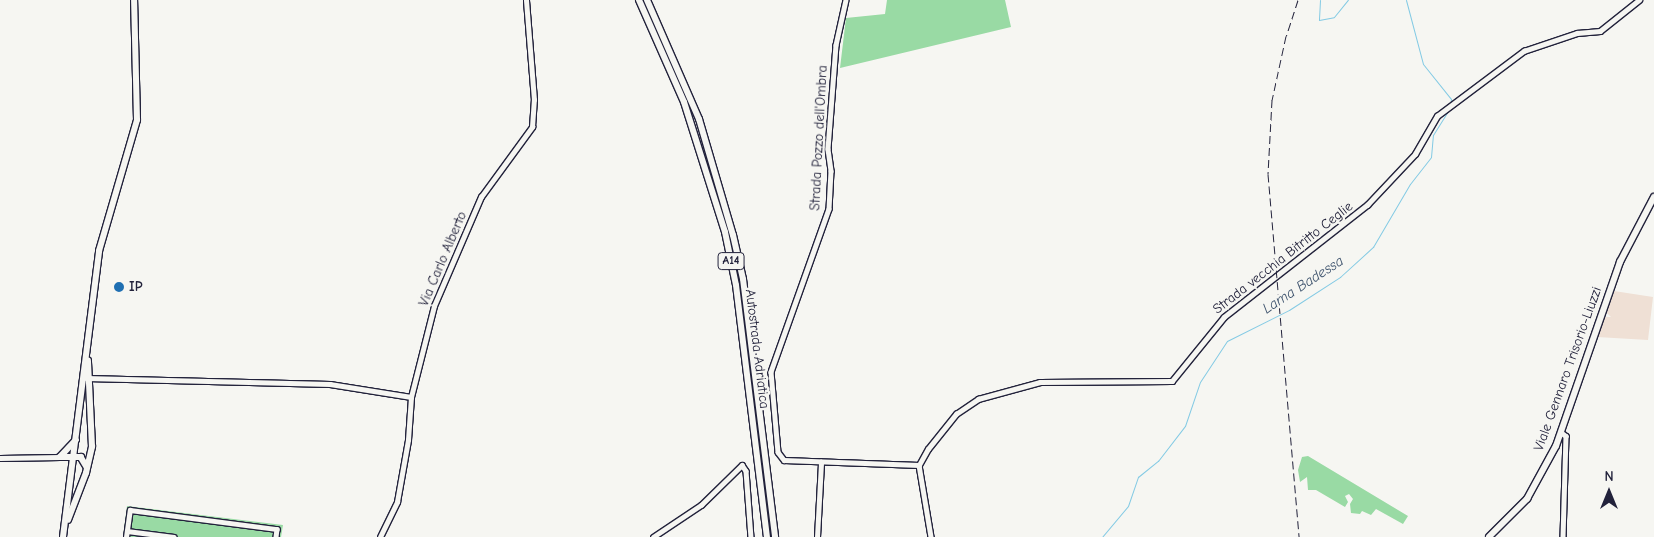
<!DOCTYPE html>
<style>
body{margin:0}
#map{position:relative;width:1654px;height:537px;overflow:hidden;background:#f6f6f2;font-family:"Comic Neue",sans-serif}
div>[style]{position:absolute}
.built>*{inset:0;background:#efe0d5}
.green>*{inset:0;background:#99daa4}
.stream>*{height:1px;margin:-0.5px;padding:0 0.5px;transform-origin:0.5px;border-radius:0.5px;background:#83cae4}
.roads{filter:drop-shadow(1px 0 #22223b) drop-shadow(-1px 0 #22223b) drop-shadow(0 1px #22223b) drop-shadow(0 -1px #22223b)}
.minor>*{height:4.5px;margin:-2.25px;padding:0 2.25px;transform-origin:2.25px;border-radius:2.25px;background:#f6f6f2}
.major>*{height:5.5px;margin:-2.75px;padding:0 2.75px;transform-origin:2.75px;border-radius:2.75px;background:#f6f6f2}
.highway>*{height:6px;margin:-3px;padding:0 3px;transform-origin:3px;border-radius:3px;background:#f6f6f2}
.rail>*{height:1px;margin-top:-0.5px;transform-origin:0;background:repeating-linear-gradient(90deg,#22223b 0 8px,transparent 0 12px)}
.dots>*{width:14px;height:14px;translate:-50% -50%;box-sizing:border-box;border:2px solid #f6f6f2;border-radius:50%}
span{translate:-50% -50%;white-space:nowrap;text-align:center;line-height:1.15;-webkit-text-stroke:5px #f6f6f2;paint-order:stroke}
.shield-label span{padding:1px 4px;background:#f6f6f2;border:1px solid;border-radius:4px;-webkit-text-stroke-width:0}
.shield-label{font-size:12px;color:#22223b;font-weight:700}
.street-label{font-size:14px;color:#22223b}
.poi-label{font-size:14px;color:#22223b;font-weight:700}
.left{translate:0 -50%;text-align:left}
.water-label{font-size:15px;color:#3f546e;font-style:italic}
.north{position:absolute;left:1584px;top:467px;width:50px;height:50px;-webkit-text-stroke:4px #f6f6f2;paint-order:stroke;rotate:0deg;font-size:14px;font-weight:700;line-height:20px;text-align:center;color:#22223b}
.north::after{content:'';display:block;margin:auto;width:18px;height:22px;background:#22223b;clip-path:polygon(50% 0,100% 100%,50% 72%,0 100%)}
</style>
<div id="map">
<div class="built">
<div style="clip-path:polygon(1614px 291px,1653px 297px,1648px 340px,1597px 337px,1603px 317px,1611px 317px,1606px 312px)"></div>
</div>
<div class="green">
<div style="clip-path:polygon(887px 0,1005px 0,1011px 27px,840px 68px,846px 18px,885px 14px)"></div>
<div style="clip-path:polygon(1308px 456px,1408px 516px,1403px 524px,1376px 509px,1371px 515px,1362px 511px,1360px 514px,1351px 513px,1350px 504px,1353px 499px,1349px 494px,1345px 496px,1348px 502px,1345px 507px,1316px 490px,1308px 490px,1307px 477px,1300px 482px,1298px 470px,1302px 457px)"></div>
<div style="clip-path:polygon(127px 506px,283px 525px,281px 537px,123px 537px)"></div>
</div>
<div class="stream">
<div style="left:1320px;top:0;width:20px;rotate:93deg"></div>
<div style="left:1319px;top:20px;width:15px;rotate:-11deg"></div>
<div style="left:1334px;top:17px;width:22px;rotate:-51deg"></div>
<div style="left:1406px;top:0;width:66px;rotate:75.1deg"></div>
<div style="left:1423px;top:64px;width:45px;rotate:51.3deg"></div>
<div style="left:1451px;top:99px;width:6px;rotate:99deg"></div>
<div style="left:1102px;top:537px;width:40px;rotate:-50deg"></div>
<div style="left:1128px;top:506px;width:31px;rotate:-71deg"></div>
<div style="left:1138px;top:477px;width:26px;rotate:-39deg"></div>
<div style="left:1158px;top:461px;width:44px;rotate:-52.4deg"></div>
<div style="left:1185px;top:426px;width:46px;rotate:-71.2deg"></div>
<div style="left:1200px;top:382px;width:49px;rotate:-56.6deg"></div>
<div style="left:1227px;top:341px;width:69px;rotate:-26.6deg"></div>
<div style="left:1289px;top:310px;width:61px;rotate:-32.9deg"></div>
<div style="left:1340px;top:277px;width:45px;rotate:-42.3deg"></div>
<div style="left:1373px;top:247px;width:73px;rotate:-59.6deg"></div>
<div style="left:1410px;top:184px;width:34px;rotate:-52deg"></div>
<div style="left:1431px;top:157px;width:22px;rotate:-85deg"></div>
<div style="left:1433px;top:135px;width:31px;rotate:-58deg"></div>
</div>
<div class="roads">
<div class="minor">
<div style="left:846px;top:0;width:46px;rotate:102.5deg"></div>
<div style="left:836px;top:45px;width:104px;rotate:94.4deg"></div>
<div style="left:828px;top:149px;width:22px;rotate:82deg"></div>
<div style="left:831px;top:171px;width:38px;rotate:93deg"></div>
<div style="left:829px;top:209px;width:173px;rotate:109.6deg"></div>
<div style="left:771px;top:372px;width:80px;rotate:85deg"></div>
<div style="left:778px;top:452px;width:10px;rotate:53deg"></div>
<div style="left:784px;top:460px;width:135px;rotate:2.1deg"></div>
<div style="left:86px;top:378px;width:244px;rotate:1.4deg"></div>
<div style="left:330px;top:384px;width:82px;rotate:9.1deg"></div>
<div style="left:1562px;top:433px;width:5px;rotate:37deg"></div>
<div style="left:1566px;top:436px;width:101px;rotate:91.7deg"></div>
<div style="left:0;top:458px;width:60px;rotate:-1deg"></div>
<div style="left:919px;top:465px;width:18px;rotate:-61deg"></div>
<div style="left:928px;top:449px;width:45px;rotate:-51.3deg"></div>
<div style="left:956px;top:414px;width:27px;rotate:-34deg"></div>
<div style="left:978px;top:399px;width:64px;rotate:-15.3deg"></div>
<div style="left:1040px;top:382px;width:132px;rotate:-0.4deg"></div>
<div style="left:1172px;top:381px;width:82px;rotate:-50.9deg"></div>
<div style="left:1224px;top:317px;width:182px;rotate:-38.1deg"></div>
<div style="left:1367px;top:205px;width:70px;rotate:-46.7deg"></div>
<div style="left:1415px;top:154px;width:44px;rotate:-59.9deg"></div>
<div style="left:1437px;top:116px;width:109px;rotate:-36.8deg"></div>
<div style="left:1524px;top:51px;width:56px;rotate:-18.8deg"></div>
<div style="left:1577px;top:33px;width:23px;rotate:-5deg"></div>
<div style="left:1600px;top:31px;width:50px;rotate:-38.5deg"></div>
<div style="left:919px;top:465px;width:73px;rotate:80.5deg"></div>
<div style="left:127px;top:531px;width:47px;rotate:7.3deg"></div>
<div style="left:126px;top:537px;width:27px;rotate:-82deg"></div>
<div style="left:130px;top:510px;width:148px;rotate:7.4deg"></div>
<div style="left:277px;top:529px;width:8px;rotate:97deg"></div>
<div style="left:380px;top:537px;width:39px;rotate:-64deg"></div>
<div style="left:397px;top:502px;width:63px;rotate:-79.9deg"></div>
<div style="left:408px;top:440px;width:43px;rotate:-86deg"></div>
<div style="left:411px;top:397px;width:94px;rotate:-75.8deg"></div>
<div style="left:434px;top:306px;width:119px;rotate:-66.7deg"></div>
<div style="left:481px;top:197px;width:87px;rotate:-53.9deg"></div>
<div style="left:532px;top:127px;width:27px;rotate:-86deg"></div>
<div style="left:534px;top:100px;width:100px;rotate:-94.6deg"></div>
<div style="left:653px;top:537px;width:58px;rotate:-33.7deg"></div>
<div style="left:701px;top:505px;width:57px;rotate:-44.3deg"></div>
<div style="left:742px;top:465px;width:7px;rotate:56deg"></div>
<div style="left:746px;top:471px;width:66px;rotate:85.7deg"></div>
<div style="left:817px;top:537px;width:75px;rotate:-86.9deg"></div>
</div>
<div class="major">
<div style="left:60px;top:457px;width:21px"></div>
<div style="left:81px;top:457px;width:12px;rotate:59deg"></div>
<div style="left:60px;top:457px;width:23px;rotate:-47deg"></div>
<div style="left:68px;top:520px;width:50px;rotate:-69deg"></div>
<div style="left:86px;top:473px;width:27px;rotate:-77deg"></div>
<div style="left:92px;top:447px;width:86px;rotate:-92.7deg"></div>
<div style="left:63px;top:537px;width:288px;rotate:-82.8deg"></div>
<div style="left:99px;top:251px;width:136px;rotate:-73.8deg"></div>
<div style="left:137px;top:120px;width:120px;rotate:-91.4deg"></div>
<div style="left:1489px;top:537px;width:54px;rotate:-45deg"></div>
<div style="left:1527px;top:499px;width:60px;rotate:-61.3deg"></div>
<div style="left:1556px;top:446px;width:195px;rotate:-70.8deg"></div>
<div style="left:1620px;top:262px;width:73px;rotate:-62.4deg"></div>
</div>
<div class="highway">
<div style="left:639px;top:0;width:111px;rotate:66.2deg"></div>
<div style="left:684px;top:102px;width:136px;rotate:72.5deg"></div>
<div style="left:725px;top:232px;width:54px;rotate:78.3deg"></div>
<div style="left:736px;top:285px;width:254px;rotate:83deg"></div>
<div style="left:647px;top:0;width:130px;rotate:66.4deg"></div>
<div style="left:699px;top:119px;width:121px;rotate:73.7deg"></div>
<div style="left:733px;top:235px;width:45px;rotate:77.2deg"></div>
<div style="left:743px;top:279px;width:260px;rotate:82.9deg"></div>
</div>
</div>
<div class="rail">
<div style="left:1298px;top:0;width:38px;rotate:108deg"></div>
<div style="left:1286px;top:36px;width:66px;rotate:102.3deg"></div>
<div style="left:1272px;top:100px;width:74px;rotate:93.1deg"></div>
<div style="left:1268px;top:174px;width:364px;rotate:85.1deg"></div>
</div>
<div class="dots">
<div style="left:119px;top:287px;background:#1f6fb2"></div>
</div>
<div class="shield-label">
<span style="left:731px;top:261px">A14</span>
</div>
<div class="street-label">
<span style="left:819px;top:138px;rotate:-87deg">Strada Pozzo dell'Ombra</span>
<span style="left:1283px;top:258px;rotate:-38deg">Strada vecchia Bitritto Ceglie</span>
<span style="left:443px;top:259px;rotate:-67deg">Via Carlo Alberto</span>
<span style="left:757px;top:349px;rotate:83deg">Autostrada Adriatica</span>
<span style="left:1568px;top:369px;rotate:-70deg">Viale Gennaro Trisorio-Liuzzi</span>
</div>
<div class="poi-label">
<span class="left" style="left:129px;top:287px">IP</span>
</div>
<div class="water-label">
<span style="left:1303px;top:285px;rotate:-33deg">Lama Badessa</span>
</div>
<div class="north">N</div>
</div>
